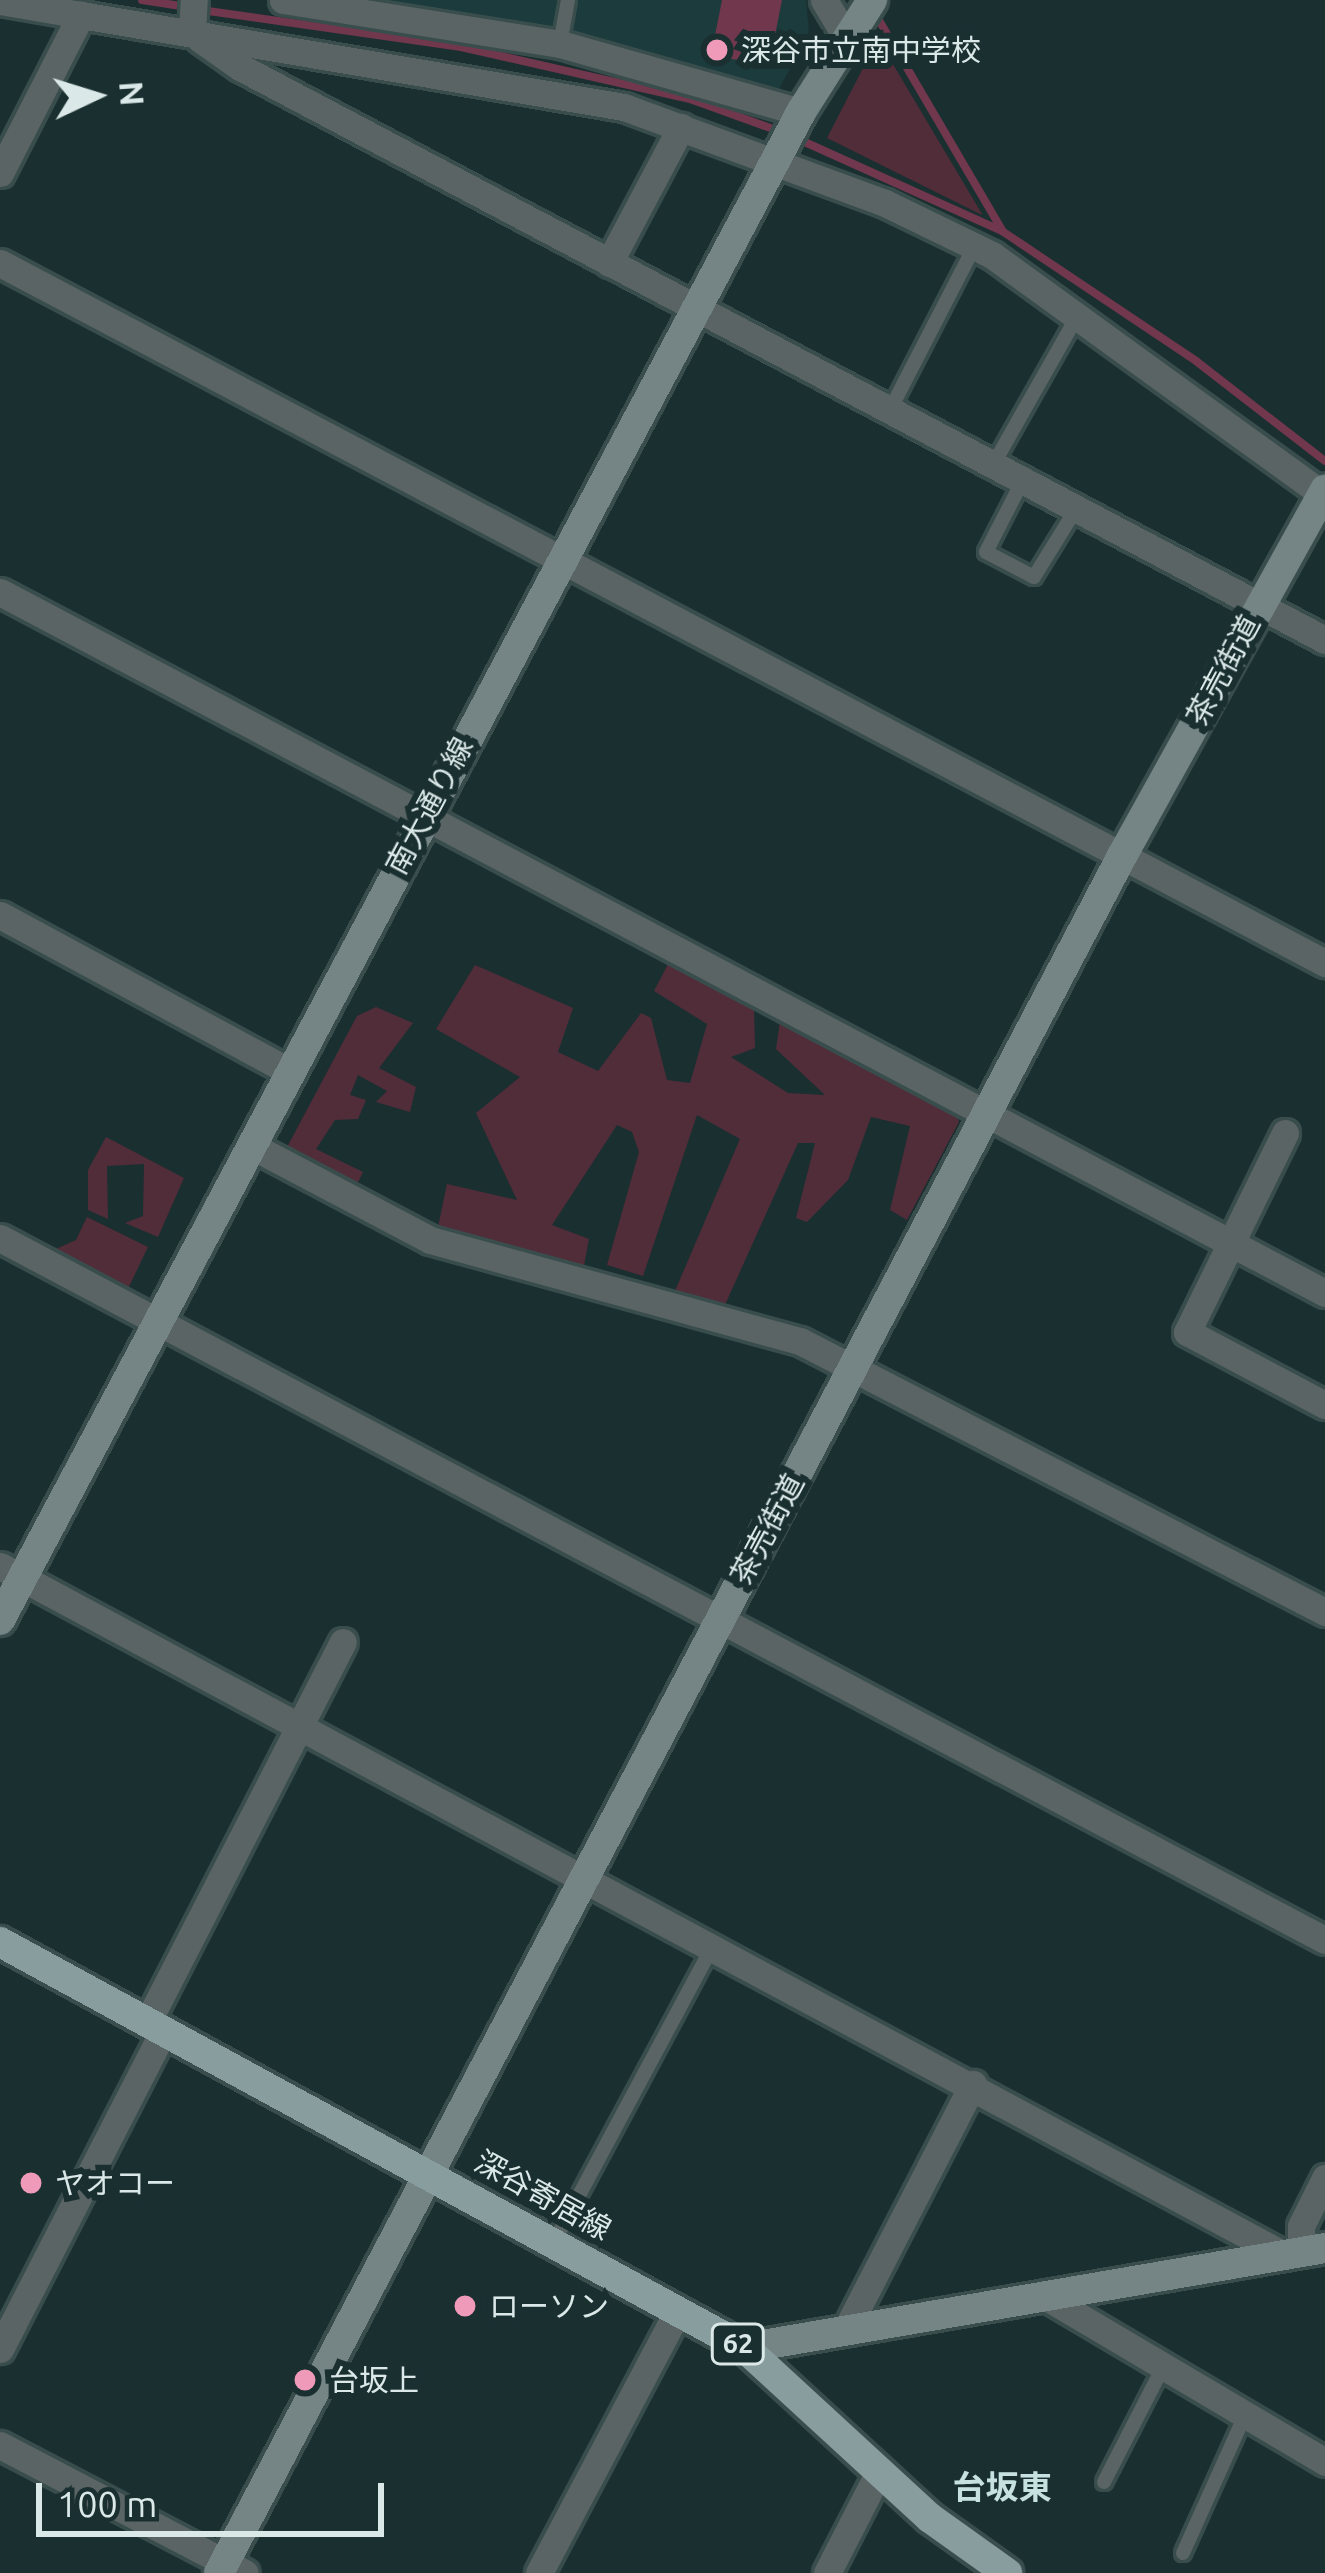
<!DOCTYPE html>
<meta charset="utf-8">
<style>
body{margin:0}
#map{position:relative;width:1325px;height:2573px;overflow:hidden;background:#1a2f30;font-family:Ubuntu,"Noto Sans JP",sans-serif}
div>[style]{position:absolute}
.built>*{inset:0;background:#1b3b3c}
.green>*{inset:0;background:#512c39}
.water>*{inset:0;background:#70374d}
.stream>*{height:8px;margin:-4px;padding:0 4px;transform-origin:4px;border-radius:4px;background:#70374d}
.roads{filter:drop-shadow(3px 0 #394d4d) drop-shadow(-3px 0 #394d4d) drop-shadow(0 3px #394d4d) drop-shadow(0 -3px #394d4d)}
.lane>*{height:14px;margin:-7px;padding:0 7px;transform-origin:7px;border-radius:7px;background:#5a6465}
.street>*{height:27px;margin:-13.5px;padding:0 13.5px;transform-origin:13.5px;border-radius:13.5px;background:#5a6465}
.secondary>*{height:30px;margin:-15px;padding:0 15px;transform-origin:15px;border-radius:15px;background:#758585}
.primary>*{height:30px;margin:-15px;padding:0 15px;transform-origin:15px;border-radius:15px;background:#889d9e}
.dots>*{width:33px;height:33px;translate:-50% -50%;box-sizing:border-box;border:6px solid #1a2f30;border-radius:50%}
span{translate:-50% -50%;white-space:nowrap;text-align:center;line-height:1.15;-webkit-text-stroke:12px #1a2f30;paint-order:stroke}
.shield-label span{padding:3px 9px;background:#1a2f30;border:3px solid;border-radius:9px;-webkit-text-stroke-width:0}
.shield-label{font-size:27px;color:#dbe8e8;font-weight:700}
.poi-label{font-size:30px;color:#dbe8e8}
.left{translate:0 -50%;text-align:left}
.street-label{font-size:30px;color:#dbe8e8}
.neighbourhood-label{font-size:33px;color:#c7e1e1;font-weight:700}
.north{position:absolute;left:36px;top:36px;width:120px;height:120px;-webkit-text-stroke:9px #1a2f30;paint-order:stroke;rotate:86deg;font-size:33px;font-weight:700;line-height:48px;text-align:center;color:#dbe8e8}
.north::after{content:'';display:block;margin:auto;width:42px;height:54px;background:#dbe8e8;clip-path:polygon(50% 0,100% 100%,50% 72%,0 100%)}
.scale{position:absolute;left:36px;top:2483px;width:348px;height:54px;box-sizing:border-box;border:6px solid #dbe8e8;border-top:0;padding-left:15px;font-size:36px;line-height:42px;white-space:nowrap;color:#dbe8e8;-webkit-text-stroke:9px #1a2f30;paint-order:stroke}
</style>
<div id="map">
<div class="built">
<div style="clip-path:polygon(351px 0,806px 0,809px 32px,777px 93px,603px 43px)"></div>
</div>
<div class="green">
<div style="clip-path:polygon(878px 39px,982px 214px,982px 215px,827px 138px)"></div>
<div style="clip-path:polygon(668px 964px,754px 1007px,755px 1048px,731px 1057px,788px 1093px,825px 1095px,776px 1049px,780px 1021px,955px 1110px,959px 1122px,907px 1220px,890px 1210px,910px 1126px,871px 1117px,848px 1180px,807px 1222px,796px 1218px,815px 1143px,798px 1143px,724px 1307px,675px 1291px,740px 1139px,697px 1115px,643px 1276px,607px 1265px,639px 1152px,632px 1132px,617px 1125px,552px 1225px,589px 1239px,583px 1270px,438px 1227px,447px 1184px,517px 1200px,476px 1113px,520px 1077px,436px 1029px,475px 965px,573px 1008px,558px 1052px,598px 1071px,641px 1013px,651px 1018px,667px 1080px,690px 1083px,707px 1024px,654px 991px)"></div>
<div style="clip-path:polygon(376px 1007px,413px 1023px,379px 1068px,416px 1087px,410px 1112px,376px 1102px,387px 1091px,358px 1075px,350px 1095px,366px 1100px,358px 1119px,335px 1120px,316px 1149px,363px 1172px,355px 1189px,286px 1149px,357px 1016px)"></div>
<div style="clip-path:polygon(106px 1137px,184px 1178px,158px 1237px,125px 1223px,143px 1216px,144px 1164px,107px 1166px,108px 1219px,88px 1210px,88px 1170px)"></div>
<div style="clip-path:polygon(87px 1217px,148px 1247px,125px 1295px,47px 1253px,76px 1240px)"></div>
</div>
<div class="water">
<div style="clip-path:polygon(722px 0,782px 0,769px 66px,711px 55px)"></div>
</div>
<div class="stream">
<div style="left:142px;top:0;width:46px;rotate:8.8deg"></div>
<div style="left:201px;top:10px;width:263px;rotate:8.1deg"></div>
<div style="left:461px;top:47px;width:235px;rotate:12.8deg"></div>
<div style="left:690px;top:99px;width:100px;rotate:19.9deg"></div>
<div style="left:873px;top:10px;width:255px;rotate:59.6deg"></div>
<div style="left:798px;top:139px;width:224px;rotate:24.3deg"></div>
<div style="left:1002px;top:231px;width:234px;rotate:33.8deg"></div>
<div style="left:1196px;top:361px;width:163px;rotate:37.8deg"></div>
</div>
<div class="roads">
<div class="lane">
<div style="left:560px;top:44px;width:45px;rotate:-79.7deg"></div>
<div style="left:890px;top:410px;width:183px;rotate:-62.7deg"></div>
<div style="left:993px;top:465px;width:175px;rotate:-60.5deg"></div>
<div style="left:1023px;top:480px;width:81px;rotate:117.2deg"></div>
<div style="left:986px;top:552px;width:54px;rotate:27.5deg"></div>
<div style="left:1034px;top:577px;width:80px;rotate:-58.3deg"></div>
<div style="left:554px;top:2242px;width:337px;rotate:-61.8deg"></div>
<div style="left:1104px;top:2482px;width:129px;rotate:-62.8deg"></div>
<div style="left:1183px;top:2553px;width:151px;rotate:-65.8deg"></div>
</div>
<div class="street">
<div style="left:283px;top:0;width:280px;rotate:9deg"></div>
<div style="left:560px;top:44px;width:250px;rotate:15.8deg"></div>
<div style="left:824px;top:0;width:47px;rotate:59deg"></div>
<div style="left:0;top:1px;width:82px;rotate:9.8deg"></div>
<div style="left:192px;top:33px;width:33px;rotate:-87deg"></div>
<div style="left:200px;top:39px;width:49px;rotate:35deg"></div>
<div style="left:240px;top:67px;width:1227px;rotate:27.84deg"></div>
<div style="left:0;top:173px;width:178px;rotate:-62.9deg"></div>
<div style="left:81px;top:15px;width:551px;rotate:9.62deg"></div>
<div style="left:624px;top:107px;width:278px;rotate:20.2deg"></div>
<div style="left:885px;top:203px;width:119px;rotate:25.9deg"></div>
<div style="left:992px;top:255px;width:411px;rotate:35.9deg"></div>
<div style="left:0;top:263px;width:1499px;rotate:27.85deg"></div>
<div style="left:609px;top:263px;width:154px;rotate:-62.1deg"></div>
<div style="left:0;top:592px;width:1499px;rotate:27.88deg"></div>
<div style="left:0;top:915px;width:330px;rotate:28.4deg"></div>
<div style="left:1285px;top:1133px;width:222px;rotate:116.2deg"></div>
<div style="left:1187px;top:1332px;width:156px;rotate:27.9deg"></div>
<div style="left:252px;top:1146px;width:201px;rotate:27.8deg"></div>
<div style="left:430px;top:1240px;width:384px;rotate:15.3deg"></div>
<div style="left:800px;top:1341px;width:591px;rotate:27.3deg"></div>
<div style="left:0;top:1238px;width:1499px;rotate:27.92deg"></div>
<div style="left:0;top:1566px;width:1457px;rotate:28.22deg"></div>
<div style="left:148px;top:2021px;width:426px;rotate:-62.8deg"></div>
<div style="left:1301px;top:2251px;width:25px;rotate:-90deg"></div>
<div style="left:1301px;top:2226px;width:54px;rotate:-63.4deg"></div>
<div style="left:1048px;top:2298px;width:322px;rotate:30.6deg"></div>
<div style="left:846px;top:2330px;width:277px;rotate:-62.7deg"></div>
<div style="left:0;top:2349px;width:359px;rotate:-62.8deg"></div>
<div style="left:0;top:2445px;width:276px;rotate:27.6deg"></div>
<div style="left:539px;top:2573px;width:297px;rotate:-62.1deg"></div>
<div style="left:827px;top:2573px;width:114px;rotate:-62.8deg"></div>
</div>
<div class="secondary">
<div style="left:0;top:1620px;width:1708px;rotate:-62.02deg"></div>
<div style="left:801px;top:112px;width:133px;rotate:-57.6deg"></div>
<div style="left:745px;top:2348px;width:589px;rotate:-9.78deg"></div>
<div style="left:219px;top:2573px;width:1940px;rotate:-62.26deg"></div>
<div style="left:1122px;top:856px;width:419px;rotate:-61deg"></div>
</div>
<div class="primary">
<div style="left:0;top:1942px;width:848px;rotate:28.59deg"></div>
<div style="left:745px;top:2348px;width:251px;rotate:42.6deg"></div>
<div style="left:930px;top:2518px;width:95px;rotate:35.5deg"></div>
</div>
</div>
<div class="dots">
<div style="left:717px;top:50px;background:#ef9ab8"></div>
<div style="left:31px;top:2183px;background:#ef9ab8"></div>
<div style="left:465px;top:2306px;background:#ef9ab8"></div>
<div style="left:305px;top:2380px;background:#ef9ab8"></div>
</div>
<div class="shield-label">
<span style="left:738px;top:2344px">62</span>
</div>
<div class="poi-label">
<span class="left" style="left:741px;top:50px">深谷市立南中学校</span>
<span class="left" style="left:55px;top:2183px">ヤオコー</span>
<span class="left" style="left:489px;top:2306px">ローソン</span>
<span class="left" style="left:329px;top:2380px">台坂上</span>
</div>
<div class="street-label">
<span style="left:1223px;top:670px;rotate:-62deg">茶売街道</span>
<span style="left:429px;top:806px;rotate:-62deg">南大通り線</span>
<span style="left:767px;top:1529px;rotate:-62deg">茶売街道</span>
<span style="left:543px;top:2195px;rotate:29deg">深谷寄居線</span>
</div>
<div class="neighbourhood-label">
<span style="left:1002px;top:2487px">台坂東</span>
</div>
<div class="north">N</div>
<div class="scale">100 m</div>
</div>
